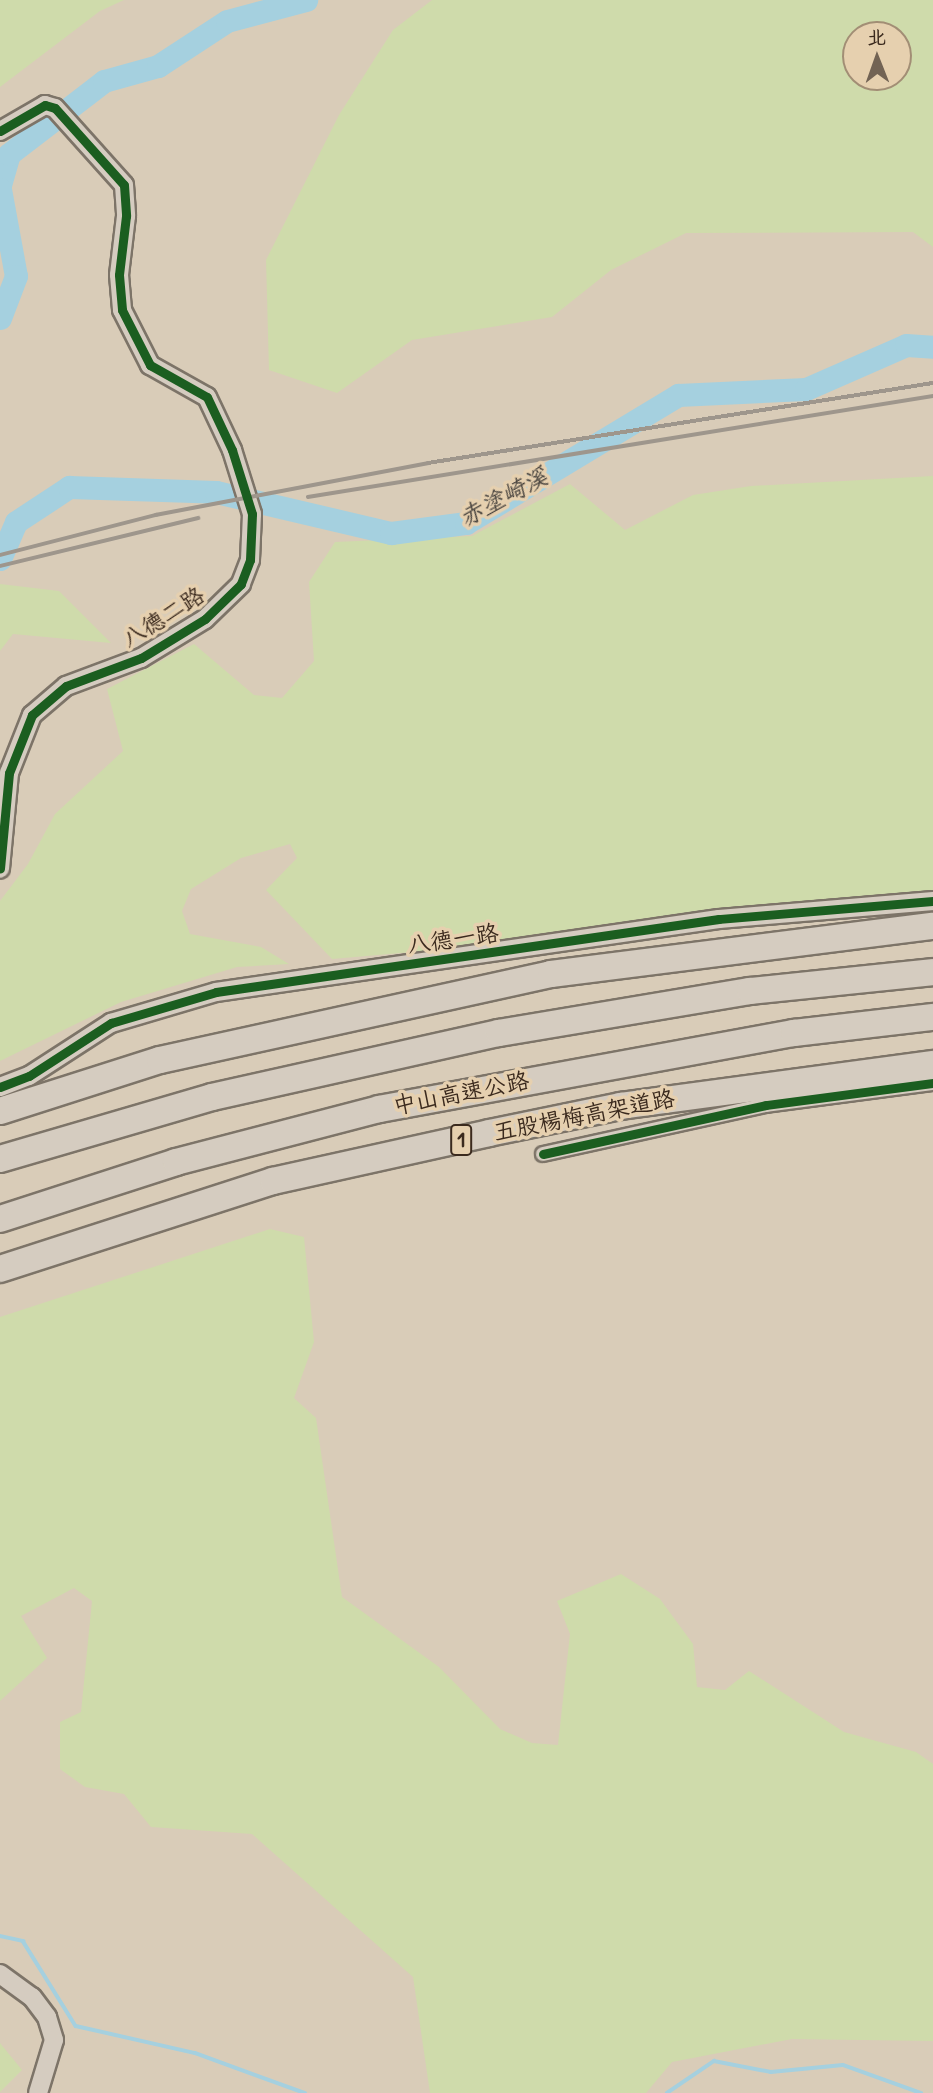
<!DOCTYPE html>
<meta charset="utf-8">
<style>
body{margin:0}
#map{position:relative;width:933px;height:2093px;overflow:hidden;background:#d9ccb8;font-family:"Patrick Hand","LXGW WenKai TC",sans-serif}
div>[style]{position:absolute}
.green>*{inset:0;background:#cfdbab}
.stream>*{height:3.5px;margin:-1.75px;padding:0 1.75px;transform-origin:1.75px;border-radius:1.75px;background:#a5d0df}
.river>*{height:23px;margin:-11.5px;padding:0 11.5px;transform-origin:11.5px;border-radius:11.5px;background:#a5d0df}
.roads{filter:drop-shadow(2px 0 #7d7468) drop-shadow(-2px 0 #7d7468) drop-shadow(0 2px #7d7468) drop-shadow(0 -2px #7d7468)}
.minor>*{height:14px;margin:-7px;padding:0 7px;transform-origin:7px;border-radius:7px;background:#d5ccc0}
.tertiary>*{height:18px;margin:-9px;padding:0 9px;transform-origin:9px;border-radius:9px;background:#d5ccc0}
.motorway>*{height:26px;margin:-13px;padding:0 13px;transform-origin:13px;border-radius:13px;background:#d5ccc0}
.rail>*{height:3.5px;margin:-1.75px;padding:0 1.75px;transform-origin:1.75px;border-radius:1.75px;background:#9e968c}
.cycleway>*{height:9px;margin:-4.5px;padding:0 4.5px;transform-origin:4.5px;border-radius:4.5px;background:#1b5e20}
span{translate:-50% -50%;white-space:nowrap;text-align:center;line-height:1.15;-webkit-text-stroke:7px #e6d0af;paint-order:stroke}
.shield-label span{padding:2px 5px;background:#e6d0af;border:2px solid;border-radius:5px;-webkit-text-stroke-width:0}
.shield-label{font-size:21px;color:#3b2a1e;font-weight:700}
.street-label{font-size:23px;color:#3b2a1e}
.water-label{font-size:24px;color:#48433e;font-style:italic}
.north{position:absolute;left:842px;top:21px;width:70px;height:70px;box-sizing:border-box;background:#e6d0af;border:2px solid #a28e75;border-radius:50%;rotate:359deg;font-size:19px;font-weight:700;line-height:28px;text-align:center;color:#3b2a1e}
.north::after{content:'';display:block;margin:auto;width:24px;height:32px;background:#726354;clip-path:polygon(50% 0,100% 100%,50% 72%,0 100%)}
</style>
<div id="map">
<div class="green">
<div style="clip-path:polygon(0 0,124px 0,100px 11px,0 87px)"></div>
<div style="clip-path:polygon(evenodd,432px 0,933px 0,933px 247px,913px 232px,686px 233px,611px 270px,552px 317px,412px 340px,337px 393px,269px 370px,266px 260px,339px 115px,393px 30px,432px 0,856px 35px,898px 35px,898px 77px,856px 77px,856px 35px)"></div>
<div style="clip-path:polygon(933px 476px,933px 894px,651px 920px,447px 949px,332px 959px,266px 890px,297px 858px,290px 844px,241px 858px,191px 889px,182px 911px,190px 934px,261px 947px,289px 964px,237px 967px,121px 1002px,0 1061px,0 901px,28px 864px,55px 814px,123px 751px,107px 689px,194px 644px,254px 695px,282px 698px,314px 661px,309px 582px,335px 542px,472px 536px,570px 484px,625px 530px,693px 495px,751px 486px)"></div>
<div style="clip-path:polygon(0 584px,59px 591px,111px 643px,13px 634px,0 651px)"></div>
<div style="clip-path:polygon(270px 1229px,304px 1237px,314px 1342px,294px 1398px,316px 1418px,342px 1597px,439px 1667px,500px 1729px,532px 1743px,558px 1745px,570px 1634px,557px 1601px,621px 1574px,660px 1599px,693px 1644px,697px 1687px,725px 1690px,749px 1671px,844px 1732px,916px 1752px,933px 1764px,933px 2041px,792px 2039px,672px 2062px,646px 2093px,430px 2093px,413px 1977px,252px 1834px,151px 1827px,124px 1794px,85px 1787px,60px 1769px,60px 1722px,81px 1712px,92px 1601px,74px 1588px,21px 1616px,47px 1658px,0 1701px,0 1317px)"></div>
<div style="clip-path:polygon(0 2043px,22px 2070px,0 2092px)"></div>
</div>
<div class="stream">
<div style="left:0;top:1936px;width:24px;rotate:12deg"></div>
<div style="left:23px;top:1941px;width:100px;rotate:58.1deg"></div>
<div style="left:76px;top:2026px;width:122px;rotate:12.8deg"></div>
<div style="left:195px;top:2053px;width:117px;rotate:20deg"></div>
<div style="left:667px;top:2093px;width:57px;rotate:-34.2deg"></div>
<div style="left:714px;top:2061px;width:58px;rotate:10.9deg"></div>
<div style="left:771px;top:2072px;width:72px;rotate:-5.6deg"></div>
<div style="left:843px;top:2065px;width:83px;rotate:19.7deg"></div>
</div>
<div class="river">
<div style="left:0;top:185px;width:32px;rotate:-74deg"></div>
<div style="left:9px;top:154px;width:120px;rotate:-37.5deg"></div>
<div style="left:104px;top:81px;width:56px;rotate:-15.5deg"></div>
<div style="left:158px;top:66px;width:82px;rotate:-33.1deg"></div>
<div style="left:227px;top:21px;width:82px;rotate:-14.9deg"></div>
<div style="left:0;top:189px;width:88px;rotate:79.6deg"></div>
<div style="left:16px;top:276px;width:45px;rotate:110.9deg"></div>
<div style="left:0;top:559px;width:40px;rotate:-66.6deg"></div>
<div style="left:16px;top:522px;width:64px;rotate:-33.4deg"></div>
<div style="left:69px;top:487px;width:147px;rotate:1.9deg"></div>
<div style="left:216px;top:492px;width:180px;rotate:13.2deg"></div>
<div style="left:391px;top:533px;width:76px;rotate:-7.6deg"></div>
<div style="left:466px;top:523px;width:248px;rotate:-31.1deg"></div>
<div style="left:678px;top:395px;width:128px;rotate:-2.7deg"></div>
<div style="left:806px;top:389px;width:109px;rotate:-23.7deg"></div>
<div style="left:906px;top:345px;width:27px;rotate:4deg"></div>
</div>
<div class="roads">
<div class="minor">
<div style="left:543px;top:1154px;width:228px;rotate:-12.4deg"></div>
<div style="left:766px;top:1105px;width:168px;rotate:-7.5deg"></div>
</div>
<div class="tertiary">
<div style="left:0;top:131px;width:52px;rotate:-30deg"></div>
<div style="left:45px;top:105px;width:10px;rotate:17deg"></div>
<div style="left:55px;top:108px;width:103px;rotate:48.1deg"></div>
<div style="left:124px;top:185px;width:31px;rotate:86deg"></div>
<div style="left:126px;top:216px;width:59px;rotate:96.8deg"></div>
<div style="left:119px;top:275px;width:35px;rotate:85deg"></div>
<div style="left:122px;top:310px;width:62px;rotate:63deg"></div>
<div style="left:150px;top:365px;width:65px;rotate:29.3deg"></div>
<div style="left:207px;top:397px;width:59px;rotate:64.7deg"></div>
<div style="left:232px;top:450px;width:67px;rotate:72.6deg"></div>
<div style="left:252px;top:514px;width:46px;rotate:92.5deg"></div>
<div style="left:250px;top:560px;width:26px;rotate:111deg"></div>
<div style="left:241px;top:584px;width:50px;rotate:135.8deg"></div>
<div style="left:205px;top:619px;width:75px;rotate:148.6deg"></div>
<div style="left:141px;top:658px;width:80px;rotate:159.5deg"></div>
<div style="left:66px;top:686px;width:45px;rotate:139.5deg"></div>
<div style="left:32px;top:715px;width:62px;rotate:111.6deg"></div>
<div style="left:9px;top:773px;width:96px;rotate:95.4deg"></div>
<div style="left:0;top:1087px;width:31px;rotate:-21deg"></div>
<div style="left:29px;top:1076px;width:98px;rotate:-32.9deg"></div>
<div style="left:111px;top:1023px;width:109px;rotate:-16.4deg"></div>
<div style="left:216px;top:992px;width:508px;rotate:-8.26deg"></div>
<div style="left:719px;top:919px;width:215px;rotate:-4.8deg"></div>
<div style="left:0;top:1974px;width:39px;rotate:36deg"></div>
<div style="left:32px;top:1997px;width:25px;rotate:53deg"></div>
<div style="left:47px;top:2017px;width:24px;rotate:73deg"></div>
<div style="left:54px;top:2040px;width:55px;rotate:106.8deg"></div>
</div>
<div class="motorway">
<div style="left:0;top:1111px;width:168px;rotate:-17.7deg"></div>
<div style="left:160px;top:1060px;width:400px;rotate:-12.4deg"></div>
<div style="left:551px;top:974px;width:385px;rotate:-7.2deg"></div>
<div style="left:0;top:1159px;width:221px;rotate:-16.3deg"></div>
<div style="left:212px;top:1097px;width:294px;rotate:-12.6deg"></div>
<div style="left:499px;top:1033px;width:254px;rotate:-9.5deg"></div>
<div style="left:750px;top:991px;width:184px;rotate:-5.9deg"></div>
<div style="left:0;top:1219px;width:185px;rotate:-17.9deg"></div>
<div style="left:176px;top:1162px;width:210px;rotate:-14.6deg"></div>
<div style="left:379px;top:1109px;width:422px;rotate:-10.4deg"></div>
<div style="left:794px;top:1033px;width:140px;rotate:-6.6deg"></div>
<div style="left:0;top:1269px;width:287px;rotate:-17.9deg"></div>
<div style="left:273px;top:1181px;width:221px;rotate:-12.5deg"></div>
<div style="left:489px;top:1133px;width:135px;rotate:-11.6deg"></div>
<div style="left:621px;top:1106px;width:315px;rotate:-7.7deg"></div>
</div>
</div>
<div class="rail">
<div style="left:308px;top:497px;width:633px;rotate:-9.18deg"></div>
<div style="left:0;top:555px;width:161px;rotate:-14.4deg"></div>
<div style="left:156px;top:515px;width:277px;rotate:-10.8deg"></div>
<div style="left:428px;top:463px;width:511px;rotate:-9deg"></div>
<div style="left:0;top:566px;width:204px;rotate:-13.6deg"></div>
</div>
<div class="cycleway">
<div style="left:0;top:131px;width:52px;rotate:-30deg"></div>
<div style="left:45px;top:105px;width:10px;rotate:17deg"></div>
<div style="left:55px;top:108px;width:103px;rotate:48.1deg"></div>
<div style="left:124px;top:185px;width:31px;rotate:86deg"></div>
<div style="left:126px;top:216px;width:59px;rotate:96.8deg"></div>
<div style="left:119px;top:275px;width:35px;rotate:85deg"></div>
<div style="left:122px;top:310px;width:62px;rotate:63deg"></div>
<div style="left:150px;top:365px;width:65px;rotate:29.3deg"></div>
<div style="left:207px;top:397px;width:59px;rotate:64.7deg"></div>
<div style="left:232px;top:450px;width:67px;rotate:72.6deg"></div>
<div style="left:252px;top:514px;width:46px;rotate:92.5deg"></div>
<div style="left:250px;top:560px;width:26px;rotate:111deg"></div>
<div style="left:241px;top:584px;width:50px;rotate:135.8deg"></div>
<div style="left:205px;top:619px;width:75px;rotate:148.6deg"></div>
<div style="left:141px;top:658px;width:80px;rotate:159.5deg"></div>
<div style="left:66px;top:686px;width:45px;rotate:139.5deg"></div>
<div style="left:32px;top:715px;width:62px;rotate:111.6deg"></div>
<div style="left:9px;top:773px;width:96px;rotate:95.4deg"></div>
<div style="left:0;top:1087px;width:31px;rotate:-21deg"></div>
<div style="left:29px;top:1076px;width:98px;rotate:-32.9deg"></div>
<div style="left:111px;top:1023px;width:109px;rotate:-16.4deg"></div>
<div style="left:216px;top:992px;width:508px;rotate:-8.26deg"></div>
<div style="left:719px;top:919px;width:215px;rotate:-4.8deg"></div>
<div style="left:543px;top:1154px;width:228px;rotate:-12.4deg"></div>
<div style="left:766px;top:1105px;width:168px;rotate:-7.5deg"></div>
</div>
<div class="shield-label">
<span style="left:461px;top:1140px">1</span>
</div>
<div class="street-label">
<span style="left:163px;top:617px;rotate:-32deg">八德二路</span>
<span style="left:453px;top:939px;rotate:-8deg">八德一路</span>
<span style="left:461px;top:1093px;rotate:-11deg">中山高速公路</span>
<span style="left:584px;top:1115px;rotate:-11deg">五股楊梅高架道路</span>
</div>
<div class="water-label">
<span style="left:503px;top:497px;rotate:-28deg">赤塗崎溪</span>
</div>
<div class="north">北</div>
</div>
